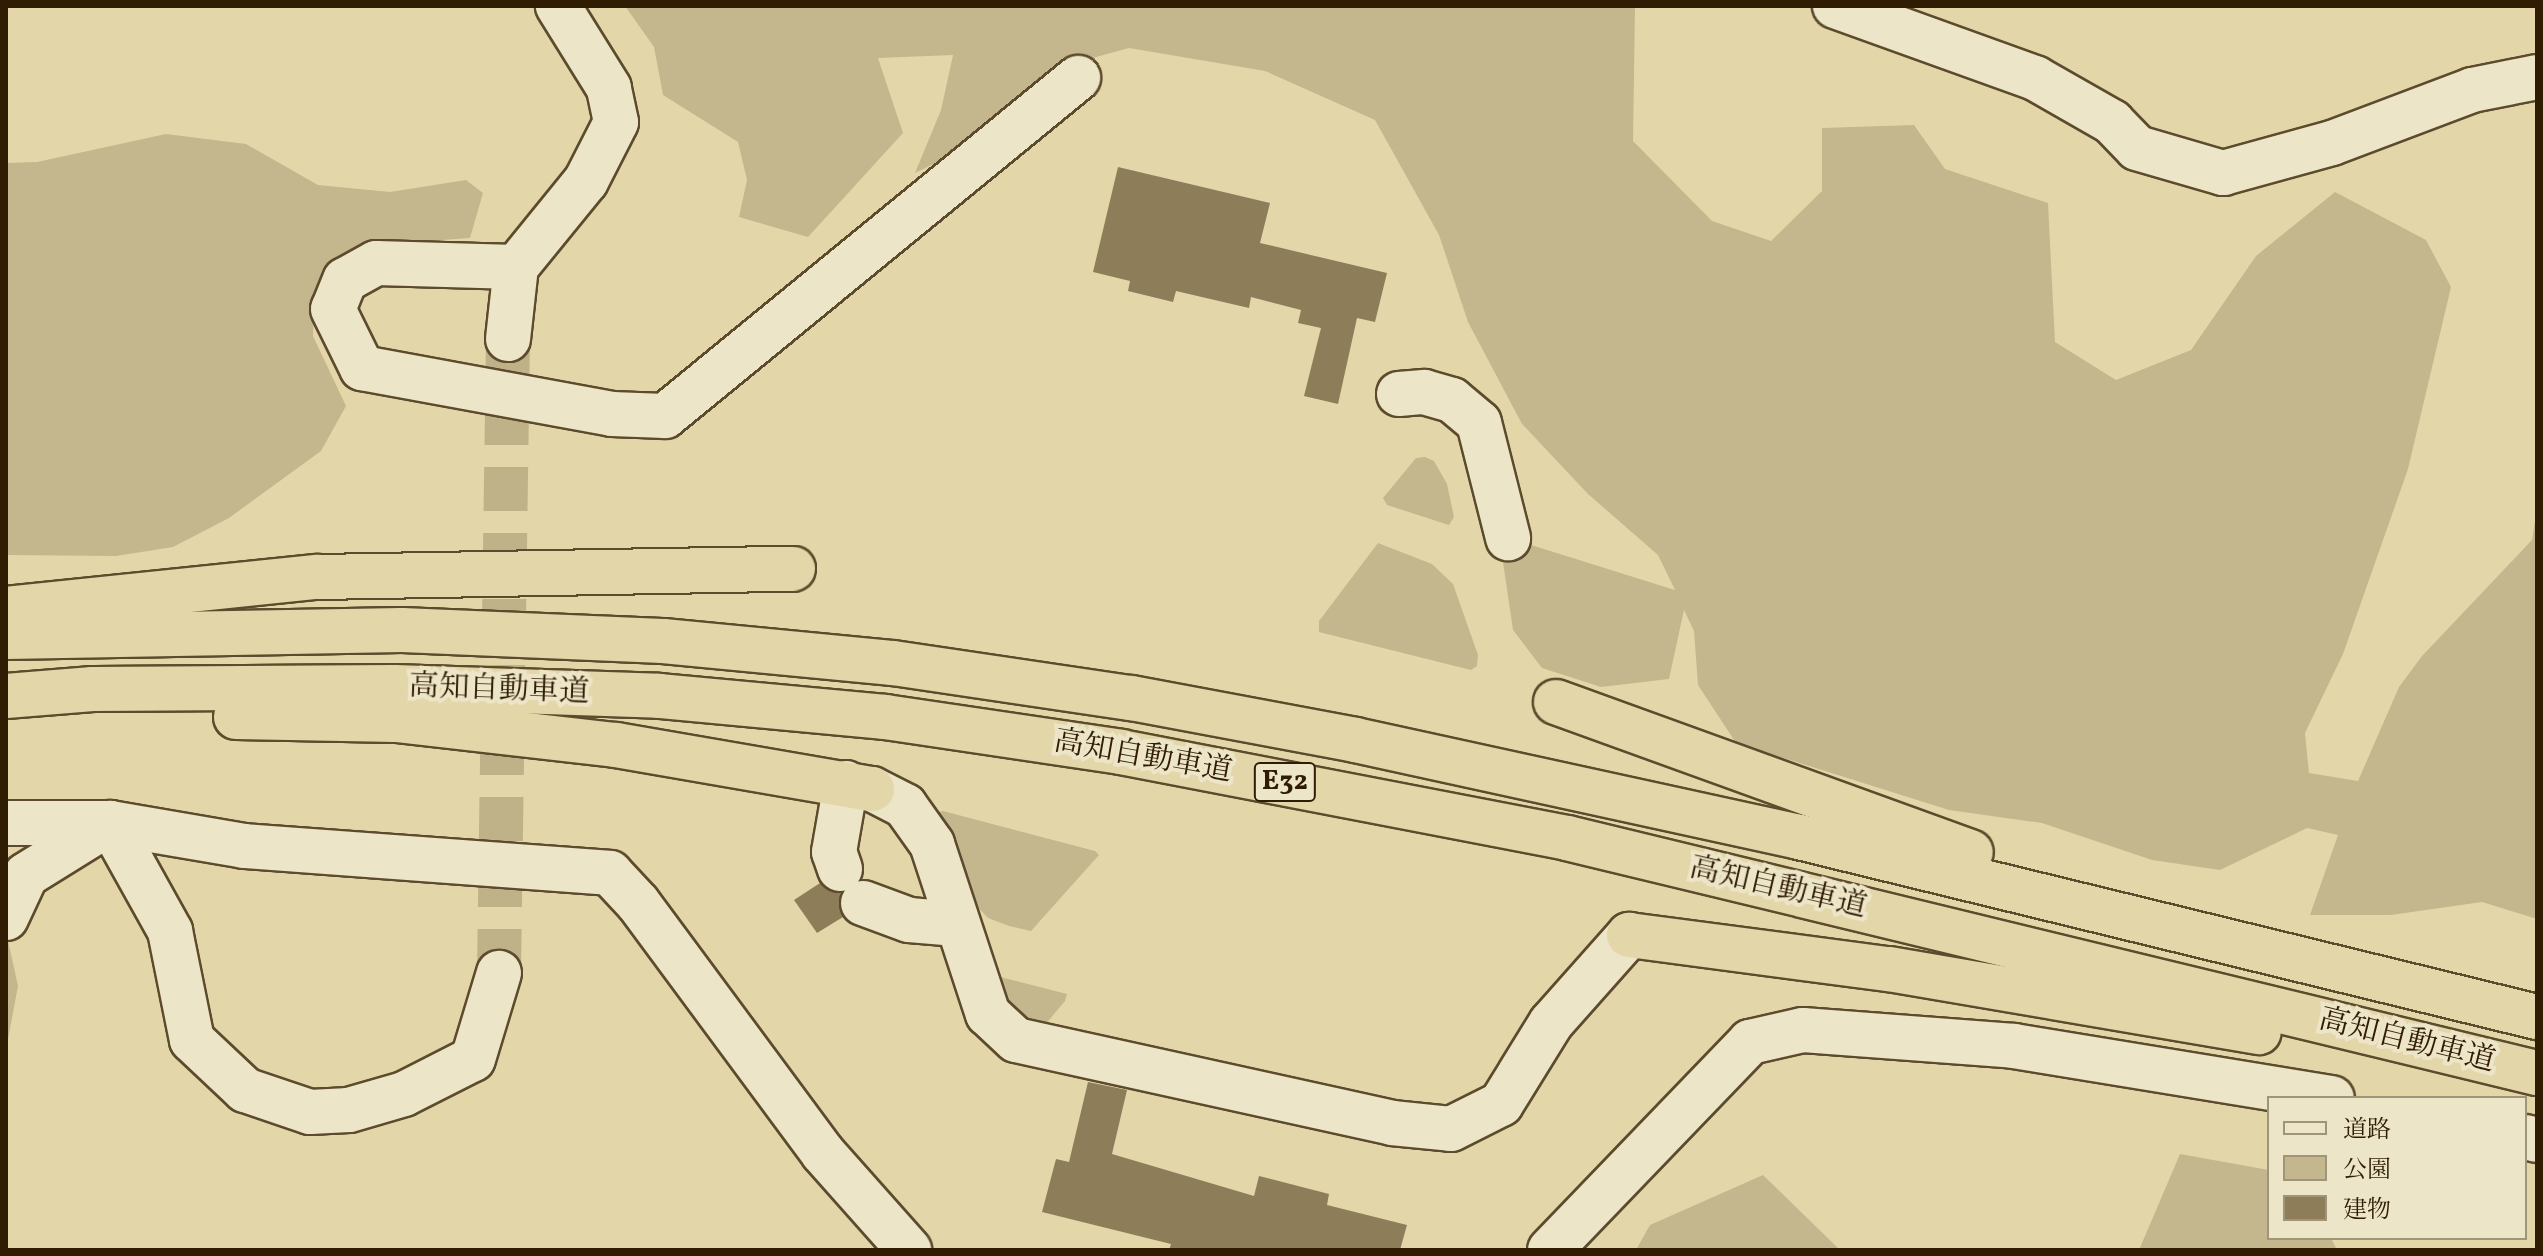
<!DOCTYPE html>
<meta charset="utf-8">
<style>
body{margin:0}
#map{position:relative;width:2543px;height:1256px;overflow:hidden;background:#e3d7aa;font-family:Vollkorn,"Noto Serif JP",serif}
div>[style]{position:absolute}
.green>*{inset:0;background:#c4b78d}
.building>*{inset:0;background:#8d7d59}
.minor-tunnel>*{height:44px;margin-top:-22px;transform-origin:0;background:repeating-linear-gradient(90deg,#bfb288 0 44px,transparent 0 66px)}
.roads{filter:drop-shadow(2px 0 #5c4b2c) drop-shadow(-2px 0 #5c4b2c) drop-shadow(0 2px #5c4b2c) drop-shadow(0 -2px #5c4b2c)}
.minor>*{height:44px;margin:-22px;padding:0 22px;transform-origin:22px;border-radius:22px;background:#ede5c8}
.highway>*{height:44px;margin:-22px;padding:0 22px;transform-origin:22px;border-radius:22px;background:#e3d7aa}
span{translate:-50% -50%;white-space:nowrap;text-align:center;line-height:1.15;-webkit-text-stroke:8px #ede5c8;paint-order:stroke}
.shield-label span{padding:2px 6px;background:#ede5c8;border:2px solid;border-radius:6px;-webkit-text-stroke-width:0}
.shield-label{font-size:28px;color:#2f1c02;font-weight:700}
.street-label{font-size:30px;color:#2f1c02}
.frame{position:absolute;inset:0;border:8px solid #2f1c02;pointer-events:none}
.legend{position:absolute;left:2267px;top:1096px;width:260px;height:144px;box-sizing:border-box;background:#ede5c8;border:2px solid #a19579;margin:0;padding:10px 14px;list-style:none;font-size:24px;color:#2f1c02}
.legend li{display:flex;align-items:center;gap:16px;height:40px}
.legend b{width:40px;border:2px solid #a19579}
</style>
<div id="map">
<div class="green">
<div style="clip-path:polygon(625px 6px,1635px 6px,1633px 141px,1712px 221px,1771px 241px,1822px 191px,1822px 128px,1914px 125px,1945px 169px,2048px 203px,2055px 342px,2116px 380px,2191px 350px,2256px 256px,2335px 192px,2426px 240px,2451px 287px,2408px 469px,2343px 654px,2305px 733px,2309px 773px,2358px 781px,2399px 687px,2422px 656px,2532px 540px,2537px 509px,2537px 919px,2482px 902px,2391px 915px,2310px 915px,2338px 835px,2307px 828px,2220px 870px,2152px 860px,2042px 823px,1949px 810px,1736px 743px,1698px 685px,1694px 631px,1684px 610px,1669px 679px,1601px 687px,1542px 668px,1513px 630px,1499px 535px,1675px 590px,1658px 555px,1588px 494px,1522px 424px,1468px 322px,1439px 235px,1375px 120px,1265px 71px,1129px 48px,1056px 68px,986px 138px,915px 173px,941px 110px,953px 55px,878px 58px,903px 133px,808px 237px,739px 217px,747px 180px,738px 142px,663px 95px,654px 47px)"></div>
<div style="clip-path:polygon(166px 134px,246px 144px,318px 185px,390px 192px,466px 180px,483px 193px,470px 238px,360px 246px,327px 276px,314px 311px,313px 336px,346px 406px,321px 451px,229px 518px,173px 547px,116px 556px,6px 555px,6px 163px,37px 162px)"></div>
<div style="clip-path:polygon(1425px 457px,1434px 461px,1447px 484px,1454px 517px,1449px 525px,1387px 505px,1383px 498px,1416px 458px)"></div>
<div style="clip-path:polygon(1378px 543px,1432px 564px,1453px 584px,1478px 655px,1477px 666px,1471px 670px,1319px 632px,1319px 621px)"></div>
<div style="clip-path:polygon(943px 811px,1095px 851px,1099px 855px,1031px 931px,1009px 926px,988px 918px,968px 897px,934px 813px)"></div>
<div style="clip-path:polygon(6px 931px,18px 986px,6px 1050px)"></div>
<div style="clip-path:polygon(1000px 977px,1067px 994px,1065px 1001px,1039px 1032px,1011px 1013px)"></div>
<div style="clip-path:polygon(2180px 1154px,2269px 1170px,2269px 1238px,2331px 1238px,2337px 1250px,2139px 1250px)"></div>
<div style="clip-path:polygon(1763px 1175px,1840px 1250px,1636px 1250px,1650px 1225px)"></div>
</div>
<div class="building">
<div style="clip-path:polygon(1118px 167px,1270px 203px,1260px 243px,1387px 273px,1375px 322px,1357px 318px,1338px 404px,1304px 396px,1321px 328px,1298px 323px,1301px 310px,1251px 297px,1249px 308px,1176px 291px,1173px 302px,1128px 291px,1130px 281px,1093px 272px)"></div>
<div style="clip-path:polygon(820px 883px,840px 893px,843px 917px,817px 933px,794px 900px)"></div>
<div style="clip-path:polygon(1088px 1082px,1127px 1090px,1112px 1154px,1254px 1196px,1259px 1176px,1329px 1194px,1327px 1205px,1407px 1225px,1400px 1250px,1169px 1250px,1171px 1244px,1042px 1212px,1056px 1159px,1069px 1162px)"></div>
</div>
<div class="minor-tunnel">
<div style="left:499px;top:973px;width:634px;rotate:-89.19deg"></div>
</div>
<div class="roads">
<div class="minor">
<div style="left:1835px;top:6px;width:213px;rotate:19.8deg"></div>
<div style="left:2035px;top:78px;width:89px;rotate:29.7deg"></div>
<div style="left:2112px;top:122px;width:36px;rotate:46deg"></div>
<div style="left:2137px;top:148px;width:90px;rotate:16.2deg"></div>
<div style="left:2223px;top:173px;width:113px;rotate:-15.4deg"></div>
<div style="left:2332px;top:143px;width:150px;rotate:-20.7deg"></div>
<div style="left:2472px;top:90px;width:66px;rotate:-11.3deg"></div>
<div style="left:516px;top:267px;width:140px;rotate:-178.4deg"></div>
<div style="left:376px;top:263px;width:35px;rotate:151deg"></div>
<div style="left:345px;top:280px;width:31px;rotate:112deg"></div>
<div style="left:333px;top:309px;width:66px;rotate:63.8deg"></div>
<div style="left:362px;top:368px;width:254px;rotate:10.4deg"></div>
<div style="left:612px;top:414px;width:53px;rotate:2.2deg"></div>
<div style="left:665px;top:416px;width:534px;rotate:-39.3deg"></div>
<div style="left:508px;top:339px;width:72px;rotate:-83.7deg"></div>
<div style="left:516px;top:267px;width:111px;rotate:-50.9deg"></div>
<div style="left:586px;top:181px;width:66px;rotate:-63deg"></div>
<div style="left:616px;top:122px;width:35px;rotate:-102deg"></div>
<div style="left:609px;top:88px;width:97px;rotate:-121.9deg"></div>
<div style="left:1399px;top:394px;width:25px;rotate:-5deg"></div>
<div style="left:1424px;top:392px;width:29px;rotate:16deg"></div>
<div style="left:1452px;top:400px;width:35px;rotate:40deg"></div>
<div style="left:1479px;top:423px;width:119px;rotate:75.8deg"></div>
<div style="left:872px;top:789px;width:37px;rotate:27deg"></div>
<div style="left:905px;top:806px;width:47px;rotate:54.6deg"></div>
<div style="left:932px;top:844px;width:179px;rotate:71.8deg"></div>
<div style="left:988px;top:1014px;width:38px;rotate:43deg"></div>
<div style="left:1016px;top:1040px;width:385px;rotate:12.4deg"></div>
<div style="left:1392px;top:1123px;width:59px;rotate:5.8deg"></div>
<div style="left:1451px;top:1129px;width:56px;rotate:-26.6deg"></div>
<div style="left:1501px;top:1104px;width:95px;rotate:-58.3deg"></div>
<div style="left:1551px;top:1023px;width:118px;rotate:-48.4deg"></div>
<div style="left:6px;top:823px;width:104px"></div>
<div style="left:110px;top:823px;width:136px;rotate:9.7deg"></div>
<div style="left:244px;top:846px;width:367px;rotate:4.2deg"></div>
<div style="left:610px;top:873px;width:41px;rotate:47deg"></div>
<div style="left:638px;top:903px;width:311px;rotate:53.5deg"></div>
<div style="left:823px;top:1153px;width:130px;rotate:48.4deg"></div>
<div style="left:110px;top:823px;width:124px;rotate:60.9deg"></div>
<div style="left:170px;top:931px;width:111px;rotate:78.6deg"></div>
<div style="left:192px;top:1040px;width:73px;rotate:43.3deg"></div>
<div style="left:245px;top:1090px;width:69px;rotate:18.7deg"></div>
<div style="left:310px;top:1112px;width:39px;rotate:-3deg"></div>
<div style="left:349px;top:1110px;width:57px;rotate:-16.2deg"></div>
<div style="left:404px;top:1094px;width:77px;rotate:-26.9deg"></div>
<div style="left:473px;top:1059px;width:90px;rotate:-73.2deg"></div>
<div style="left:840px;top:869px;width:18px;rotate:-109deg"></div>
<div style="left:834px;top:852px;width:70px;rotate:-80.1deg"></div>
<div style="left:863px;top:903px;width:49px;rotate:20.3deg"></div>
<div style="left:909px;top:920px;width:48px;rotate:4.8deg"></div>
<div style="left:6px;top:918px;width:47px;rotate:-65.1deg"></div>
<div style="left:26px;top:875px;width:99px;rotate:-31.8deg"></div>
<div style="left:2525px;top:1137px;width:12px;rotate:14deg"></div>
<div style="left:1550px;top:1250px;width:289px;rotate:-46.1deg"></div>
<div style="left:1750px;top:1042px;width:54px;rotate:-12.8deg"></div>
<div style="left:1803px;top:1030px;width:212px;rotate:4.3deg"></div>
<div style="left:2014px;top:1046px;width:322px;rotate:9.3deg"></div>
</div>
<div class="highway">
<div style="left:6px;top:609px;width:314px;rotate:-5.9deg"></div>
<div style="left:318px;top:577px;width:475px;rotate:-1deg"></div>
<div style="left:6px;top:637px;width:396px;rotate:-1deg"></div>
<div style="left:402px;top:630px;width:261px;rotate:2.4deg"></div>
<div style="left:663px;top:641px;width:231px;rotate:5.5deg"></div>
<div style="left:893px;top:663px;width:241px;rotate:8.4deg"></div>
<div style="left:1131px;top:698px;width:228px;rotate:10.6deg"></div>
<div style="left:1355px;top:740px;width:454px;rotate:12.3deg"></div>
<div style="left:1799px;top:837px;width:760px;rotate:13.71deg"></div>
<div style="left:6px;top:696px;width:87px;rotate:-4.6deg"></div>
<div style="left:93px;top:689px;width:301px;rotate:-0.4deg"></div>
<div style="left:394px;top:687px;width:265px;rotate:1.9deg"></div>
<div style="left:659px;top:696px;width:227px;rotate:5.3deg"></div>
<div style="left:885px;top:717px;width:239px;rotate:8.4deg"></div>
<div style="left:1121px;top:752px;width:454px;rotate:10.9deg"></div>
<div style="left:1567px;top:838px;width:998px;rotate:13.62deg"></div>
<div style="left:1556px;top:702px;width:441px;rotate:19.9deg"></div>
<div style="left:236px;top:717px;width:160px;rotate:1.1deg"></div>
<div style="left:396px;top:720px;width:221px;rotate:6.5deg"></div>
<div style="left:616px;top:745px;width:260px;rotate:9.8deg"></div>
<div style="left:1629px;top:935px;width:262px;rotate:7.5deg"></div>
<div style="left:1889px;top:969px;width:375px;rotate:9.7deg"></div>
</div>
</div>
<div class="shield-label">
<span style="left:1285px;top:782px">E32</span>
</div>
<div class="street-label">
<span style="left:499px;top:690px;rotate:2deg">高知自動車道</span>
<span style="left:1143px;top:757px;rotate:10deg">高知自動車道</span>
<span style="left:1778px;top:888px;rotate:13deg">高知自動車道</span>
<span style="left:2407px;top:1041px;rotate:14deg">高知自動車道</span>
</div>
<div class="frame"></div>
<ul class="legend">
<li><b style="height:10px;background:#ede5c8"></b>道路</li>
<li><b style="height:22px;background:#c4b78d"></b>公園</li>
<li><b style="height:22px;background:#8d7d59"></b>建物</li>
</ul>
</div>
